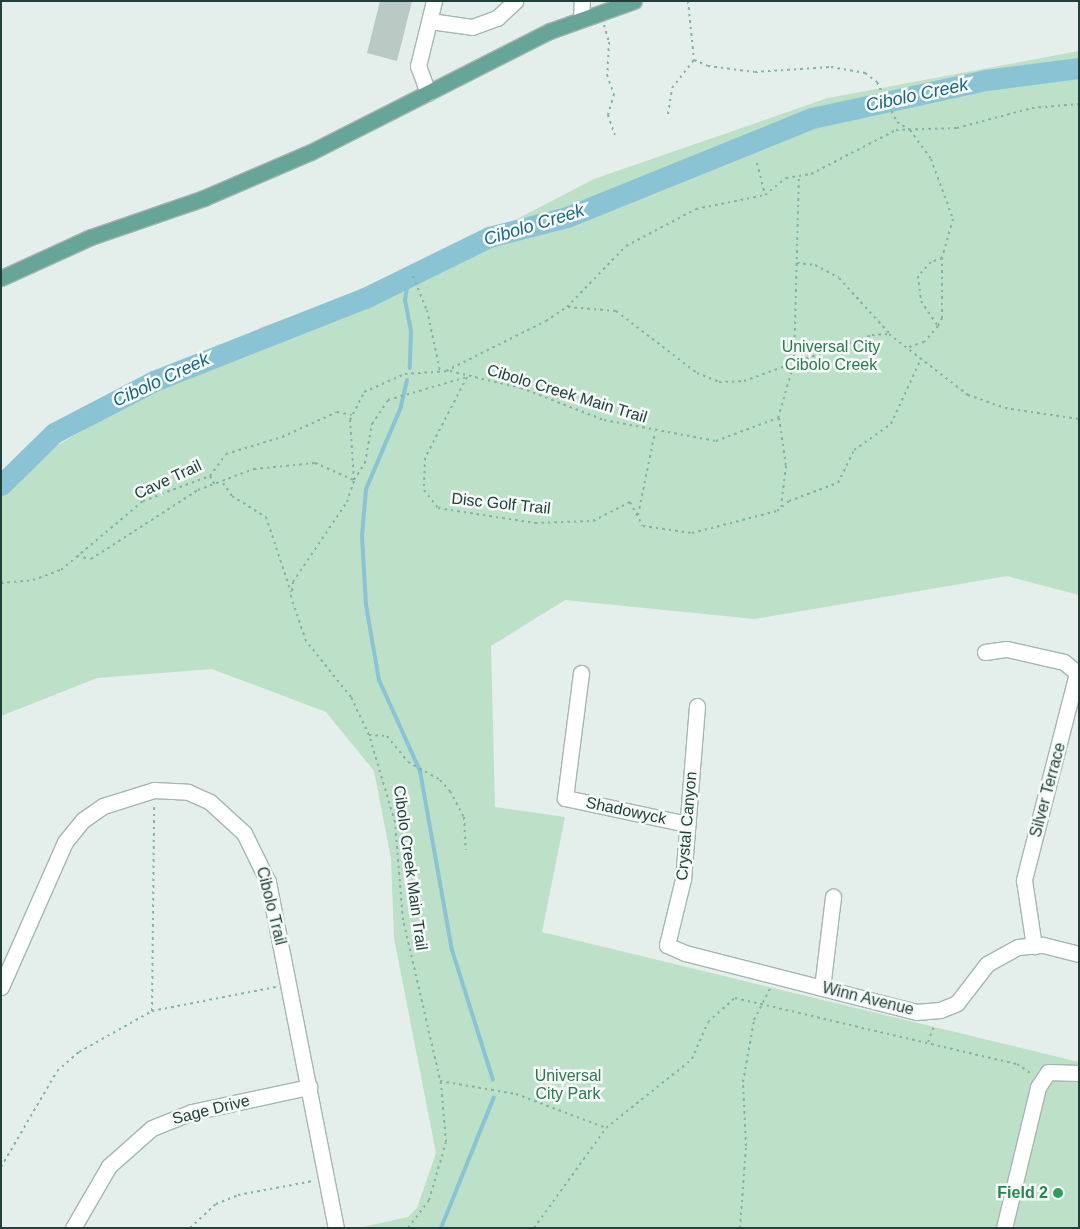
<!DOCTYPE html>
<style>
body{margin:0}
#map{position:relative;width:1080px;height:1229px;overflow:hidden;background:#e4eeea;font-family:Arial,sans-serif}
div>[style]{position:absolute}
.green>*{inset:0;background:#bce0c8}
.stream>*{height:4px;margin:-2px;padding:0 2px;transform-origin:2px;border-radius:2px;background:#8ac4d4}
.river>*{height:21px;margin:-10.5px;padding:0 10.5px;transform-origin:10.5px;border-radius:10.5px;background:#8ac4d4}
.building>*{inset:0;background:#b9c9c3}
.path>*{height:2px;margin-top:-1px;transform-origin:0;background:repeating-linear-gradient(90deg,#83b3a6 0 2.5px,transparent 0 6.5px)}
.roads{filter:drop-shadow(1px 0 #a6b6b2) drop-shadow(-1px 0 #a6b6b2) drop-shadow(0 1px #a6b6b2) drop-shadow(0 -1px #a6b6b2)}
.minor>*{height:15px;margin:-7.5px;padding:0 7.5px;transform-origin:7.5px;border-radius:7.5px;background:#fff}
.major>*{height:15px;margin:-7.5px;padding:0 7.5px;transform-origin:7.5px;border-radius:7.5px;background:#67a599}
.dots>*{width:14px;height:14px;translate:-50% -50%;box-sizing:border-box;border:2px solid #f5faf8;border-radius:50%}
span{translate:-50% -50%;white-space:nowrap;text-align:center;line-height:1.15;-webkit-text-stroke:5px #f5faf8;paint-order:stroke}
.park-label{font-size:16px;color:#2b794e}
.street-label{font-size:16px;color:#22403a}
.leisure-label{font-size:16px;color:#27864d;font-weight:700}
.right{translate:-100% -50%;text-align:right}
.water-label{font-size:18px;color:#1a687f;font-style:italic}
.frame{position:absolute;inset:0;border:2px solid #22403a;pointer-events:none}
</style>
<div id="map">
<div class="green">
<div style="clip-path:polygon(1079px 51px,1079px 595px,1007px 576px,755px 619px,565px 600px,491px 646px,495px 807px,565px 817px,542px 932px,1079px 1062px,1079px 1228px,359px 1228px,408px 1217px,417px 1208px,436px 1153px,394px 938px,391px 858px,374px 771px,326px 712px,212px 669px,97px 678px,1px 716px,1px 478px,262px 327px,409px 275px,594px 179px,828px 98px)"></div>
</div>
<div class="stream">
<div style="left:409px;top:275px;width:25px;rotate:99deg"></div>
<div style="left:405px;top:300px;width:32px;rotate:79deg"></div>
<div style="left:411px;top:331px;width:37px;rotate:92deg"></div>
<div style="left:407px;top:380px;width:28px;rotate:103deg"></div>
<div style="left:401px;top:407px;width:89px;rotate:113.1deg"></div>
<div style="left:366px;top:489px;width:47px;rotate:94.9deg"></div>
<div style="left:362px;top:536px;width:69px;rotate:86.7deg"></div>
<div style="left:366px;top:605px;width:76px;rotate:80.2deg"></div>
<div style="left:379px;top:680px;width:100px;rotate:65.7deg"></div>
<div style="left:420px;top:771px;width:182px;rotate:79.9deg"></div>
<div style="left:452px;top:950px;width:136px;rotate:72.5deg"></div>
<div style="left:441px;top:1228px;width:141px;rotate:-68deg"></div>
</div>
<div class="river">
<div style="left:1px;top:485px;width:74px;rotate:-44.5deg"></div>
<div style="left:54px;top:433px;width:113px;rotate:-27.5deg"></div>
<div style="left:154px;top:381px;width:227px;rotate:-21.5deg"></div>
<div style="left:365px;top:298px;width:138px;rotate:-26.2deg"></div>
<div style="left:489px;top:237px;width:81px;rotate:-14.4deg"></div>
<div style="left:567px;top:217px;width:264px;rotate:-22deg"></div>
<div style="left:812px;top:118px;width:178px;rotate:-12.3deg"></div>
<div style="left:986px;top:80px;width:94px;rotate:-7.4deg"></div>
</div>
<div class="building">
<div style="clip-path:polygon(380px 1px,412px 1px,397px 61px,367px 53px)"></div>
</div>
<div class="path">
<div style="left:688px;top:1px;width:59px;rotate:84.2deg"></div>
<div style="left:694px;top:60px;width:15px;rotate:23deg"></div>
<div style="left:708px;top:66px;width:47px;rotate:7.3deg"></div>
<div style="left:755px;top:72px;width:76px;rotate:-3.8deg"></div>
<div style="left:831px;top:67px;width:35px;rotate:10deg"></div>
<div style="left:865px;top:73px;width:15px;rotate:37deg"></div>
<div style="left:877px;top:82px;width:45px;rotate:63.4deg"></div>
<div style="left:897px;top:122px;width:15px;rotate:32deg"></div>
<div style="left:910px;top:130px;width:36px;rotate:54deg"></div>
<div style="left:931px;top:159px;width:64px;rotate:69.9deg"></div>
<div style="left:953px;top:219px;width:41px;rotate:105.8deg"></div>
<div style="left:942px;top:258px;width:12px;rotate:160deg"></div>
<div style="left:931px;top:262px;width:19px;rotate:133deg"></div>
<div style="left:918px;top:276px;width:25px;rotate:83deg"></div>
<div style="left:921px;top:301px;width:30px;rotate:56deg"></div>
<div style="left:938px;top:326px;width:21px;rotate:131deg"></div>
<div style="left:924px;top:342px;width:16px;rotate:162deg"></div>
<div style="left:604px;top:25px;width:18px;rotate:74deg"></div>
<div style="left:609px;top:42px;width:33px;rotate:93deg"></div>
<div style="left:607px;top:75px;width:20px;rotate:70deg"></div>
<div style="left:614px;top:94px;width:22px;rotate:106deg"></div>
<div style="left:608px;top:115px;width:21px;rotate:71deg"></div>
<div style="left:668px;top:114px;width:26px;rotate:-81deg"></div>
<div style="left:672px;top:88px;width:36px;rotate:-52deg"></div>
<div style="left:757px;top:163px;width:33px;rotate:76deg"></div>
<div style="left:797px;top:263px;width:18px;rotate:6deg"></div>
<div style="left:815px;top:265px;width:27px;rotate:28deg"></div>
<div style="left:839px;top:278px;width:76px;rotate:47.7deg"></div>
<div style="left:413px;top:276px;width:37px;rotate:68deg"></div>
<div style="left:427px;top:310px;width:62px;rotate:78deg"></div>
<div style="left:568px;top:307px;width:48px;rotate:4.8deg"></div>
<div style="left:616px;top:311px;width:102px;rotate:37.4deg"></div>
<div style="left:697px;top:373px;width:24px;rotate:22deg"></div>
<div style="left:719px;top:382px;width:25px;rotate:-2deg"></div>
<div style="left:744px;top:381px;width:53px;rotate:-19.8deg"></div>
<div style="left:794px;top:363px;width:188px;rotate:-88.5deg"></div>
<div style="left:938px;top:326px;width:9px;rotate:-63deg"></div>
<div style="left:942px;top:318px;width:59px;rotate:-90deg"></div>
<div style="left:446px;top:371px;width:112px;rotate:-26.6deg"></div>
<div style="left:546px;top:321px;width:25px;rotate:-34deg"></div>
<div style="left:567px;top:307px;width:85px;rotate:-46deg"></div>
<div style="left:626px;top:246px;width:79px;rotate:-27.9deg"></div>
<div style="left:696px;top:209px;width:70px;rotate:-11.5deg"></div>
<div style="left:765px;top:195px;width:27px;rotate:-39deg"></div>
<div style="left:786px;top:178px;width:25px;rotate:-9deg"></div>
<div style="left:811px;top:174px;width:96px;rotate:-27.4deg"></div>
<div style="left:896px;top:130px;width:61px;rotate:-1.9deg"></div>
<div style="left:957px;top:128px;width:78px;rotate:-14.9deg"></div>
<div style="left:1032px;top:108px;width:47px;rotate:-4.9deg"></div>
<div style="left:467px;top:377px;width:91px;rotate:117.4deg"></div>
<div style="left:425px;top:458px;width:32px;rotate:92deg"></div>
<div style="left:424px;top:490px;width:23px;rotate:52deg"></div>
<div style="left:438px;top:508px;width:98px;rotate:8.8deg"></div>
<div style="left:535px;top:523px;width:58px;rotate:-2deg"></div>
<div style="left:593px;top:521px;width:42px;rotate:-27.2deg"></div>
<div style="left:630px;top:502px;width:27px;rotate:62deg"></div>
<div style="left:643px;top:526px;width:49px;rotate:8.1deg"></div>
<div style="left:692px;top:533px;width:88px;rotate:-14.5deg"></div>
<div style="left:777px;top:511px;width:16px;rotate:-40deg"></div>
<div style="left:789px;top:501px;width:52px;rotate:-20.2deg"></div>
<div style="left:838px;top:483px;width:37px;rotate:-64deg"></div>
<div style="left:854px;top:450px;width:45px;rotate:-35.1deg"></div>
<div style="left:891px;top:424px;width:69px;rotate:-65.3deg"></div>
<div style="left:779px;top:418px;width:49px;rotate:81.7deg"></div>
<div style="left:786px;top:466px;width:41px;rotate:97deg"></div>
<div style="left:210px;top:476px;width:10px;rotate:61deg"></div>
<div style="left:223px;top:483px;width:16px;rotate:55deg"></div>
<div style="left:232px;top:496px;width:40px;rotate:32deg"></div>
<div style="left:266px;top:517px;width:79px;rotate:71.6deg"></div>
<div style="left:638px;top:515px;width:85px;rotate:-78.4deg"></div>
<div style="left:77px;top:556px;width:14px;rotate:12deg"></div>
<div style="left:91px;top:559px;width:127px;rotate:-32.8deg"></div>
<div style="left:198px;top:490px;width:60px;rotate:-20.6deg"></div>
<div style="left:254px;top:469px;width:61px;rotate:-5.6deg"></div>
<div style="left:315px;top:463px;width:43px;rotate:23.6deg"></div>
<div style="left:354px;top:480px;width:20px;rotate:-57deg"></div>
<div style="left:365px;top:463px;width:40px;rotate:-80deg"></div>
<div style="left:372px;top:424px;width:29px;rotate:-56deg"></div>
<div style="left:388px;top:400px;width:82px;rotate:-16.2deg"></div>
<div style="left:1px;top:583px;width:32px;rotate:-5deg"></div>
<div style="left:33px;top:580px;width:30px;rotate:-20deg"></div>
<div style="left:61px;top:570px;width:107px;rotate:-40.1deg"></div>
<div style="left:143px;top:501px;width:72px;rotate:-20.5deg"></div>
<div style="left:210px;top:476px;width:27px;rotate:-54deg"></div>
<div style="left:226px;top:454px;width:59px;rotate:-16.9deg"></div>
<div style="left:282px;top:437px;width:60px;rotate:-24.4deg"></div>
<div style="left:337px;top:412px;width:15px;rotate:11deg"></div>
<div style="left:369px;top:735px;width:18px;rotate:3deg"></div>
<div style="left:387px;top:736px;width:33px;rotate:51deg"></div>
<div style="left:408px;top:762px;width:37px;rotate:29deg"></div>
<div style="left:440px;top:780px;width:15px;rotate:48deg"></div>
<div style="left:450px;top:791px;width:30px;rotate:62deg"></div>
<div style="left:464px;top:817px;width:33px;rotate:87deg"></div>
<div style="left:152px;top:1011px;width:207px;rotate:-89.4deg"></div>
<div style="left:928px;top:1042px;width:19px;rotate:-69deg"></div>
<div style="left:440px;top:1081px;width:77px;rotate:9.7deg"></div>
<div style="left:516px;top:1094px;width:96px;rotate:20.7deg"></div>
<div style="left:1px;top:1167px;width:111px;rotate:-59.7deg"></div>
<div style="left:57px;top:1071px;width:29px;rotate:-41deg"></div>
<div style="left:79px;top:1052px;width:84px;rotate:-29.3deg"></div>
<div style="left:152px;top:1011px;width:126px;rotate:-11deg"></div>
<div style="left:190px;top:1228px;width:35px;rotate:-43deg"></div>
<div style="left:216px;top:1204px;width:24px;rotate:-22deg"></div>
<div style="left:238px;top:1195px;width:76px;rotate:-10.6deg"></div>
<div style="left:408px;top:1228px;width:35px;rotate:-53deg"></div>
<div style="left:429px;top:1200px;width:60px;rotate:-73.7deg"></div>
<div style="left:446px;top:1142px;width:58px;rotate:-94.9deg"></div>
<div style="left:441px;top:1084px;width:168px;rotate:-103deg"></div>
<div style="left:403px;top:920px;width:98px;rotate:-94.7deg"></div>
<div style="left:395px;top:822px;width:91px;rotate:-106.6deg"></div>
<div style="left:369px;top:735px;width:42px;rotate:-115.3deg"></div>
<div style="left:351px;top:697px;width:72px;rotate:-128.8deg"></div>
<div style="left:306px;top:641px;width:46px;rotate:-108.8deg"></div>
<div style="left:291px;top:597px;width:15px;rotate:-82deg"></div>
<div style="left:293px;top:582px;width:97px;rotate:-56deg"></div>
<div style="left:347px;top:502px;width:23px;rotate:-72deg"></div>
<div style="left:354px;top:480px;width:60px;rotate:-93.8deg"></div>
<div style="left:350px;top:420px;width:31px;rotate:-63deg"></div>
<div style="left:364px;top:392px;width:45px;rotate:-23.7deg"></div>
<div style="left:405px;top:374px;width:45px;rotate:-3.8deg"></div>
<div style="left:450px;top:371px;width:73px;rotate:13.5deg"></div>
<div style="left:521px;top:388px;width:89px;rotate:21.1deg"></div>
<div style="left:604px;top:420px;width:114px;rotate:10.6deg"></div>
<div style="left:716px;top:441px;width:66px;rotate:-20.4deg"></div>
<div style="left:778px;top:418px;width:57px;rotate:-73.8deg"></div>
<div style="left:794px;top:363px;width:83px;rotate:-19.7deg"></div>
<div style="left:872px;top:335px;width:17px;rotate:-3deg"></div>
<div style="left:889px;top:334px;width:100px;rotate:37.7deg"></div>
<div style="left:968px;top:395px;width:39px;rotate:19deg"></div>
<div style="left:1005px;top:408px;width:75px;rotate:8.5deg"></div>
<div style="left:534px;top:1228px;width:123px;rotate:-54.2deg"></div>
<div style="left:606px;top:1128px;width:110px;rotate:-38.7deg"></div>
<div style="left:692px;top:1059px;width:40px;rotate:-66.6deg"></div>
<div style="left:708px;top:1022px;width:36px;rotate:-42deg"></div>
<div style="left:735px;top:998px;width:290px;rotate:13.2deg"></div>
<div style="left:1017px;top:1064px;width:18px;rotate:34deg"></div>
<div style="left:740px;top:1228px;width:82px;rotate:-85.8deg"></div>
<div style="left:746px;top:1146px;width:64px;rotate:-92.7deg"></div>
<div style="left:743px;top:1082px;width:63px;rotate:-79.9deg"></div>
<div style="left:754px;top:1020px;width:36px;rotate:-63deg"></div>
</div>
<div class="roads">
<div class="minor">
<div style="left:581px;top:18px;width:17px;rotate:-87deg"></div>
<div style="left:430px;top:21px;width:42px;rotate:8.1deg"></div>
<div style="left:472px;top:27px;width:27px;rotate:-20deg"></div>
<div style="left:497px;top:18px;width:25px;rotate:-43deg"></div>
<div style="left:428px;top:93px;width:29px;rotate:-110deg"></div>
<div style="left:418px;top:66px;width:67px;rotate:-76.2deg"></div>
<div style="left:985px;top:652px;width:22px;rotate:-8deg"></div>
<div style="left:1007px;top:649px;width:58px;rotate:12.8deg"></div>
<div style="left:1064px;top:662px;width:17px;rotate:40deg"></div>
<div style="left:1077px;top:673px;width:214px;rotate:104.4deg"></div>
<div style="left:1024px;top:880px;width:67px;rotate:81.4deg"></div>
<div style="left:581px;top:673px;width:126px;rotate:97.3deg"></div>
<div style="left:565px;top:798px;width:125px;rotate:12deg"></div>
<div style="left:697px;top:706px;width:174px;rotate:94.6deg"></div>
<div style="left:683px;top:879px;width:68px;rotate:103.6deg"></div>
<div style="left:667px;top:945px;width:20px;rotate:24deg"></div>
<div style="left:685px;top:953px;width:238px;rotate:14.3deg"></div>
<div style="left:916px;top:1012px;width:24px;rotate:-5deg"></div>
<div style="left:940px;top:1010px;width:18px;rotate:-22deg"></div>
<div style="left:957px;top:1003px;width:49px;rotate:-52.4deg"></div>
<div style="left:987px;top:964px;width:35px;rotate:-29deg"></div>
<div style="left:1018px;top:947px;width:25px;rotate:-5deg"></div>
<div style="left:1043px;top:945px;width:37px;rotate:14deg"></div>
<div style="left:1px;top:987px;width:158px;rotate:-66.2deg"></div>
<div style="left:65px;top:842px;width:28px;rotate:-51deg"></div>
<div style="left:83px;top:820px;width:24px;rotate:-35deg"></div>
<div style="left:103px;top:806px;width:53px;rotate:-17.4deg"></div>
<div style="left:154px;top:790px;width:34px;rotate:3deg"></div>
<div style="left:188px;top:792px;width:24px;rotate:24deg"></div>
<div style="left:210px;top:802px;width:46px;rotate:42.4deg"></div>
<div style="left:244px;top:833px;width:55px;rotate:63.9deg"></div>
<div style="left:268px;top:882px;width:353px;rotate:78.9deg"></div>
<div style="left:822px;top:988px;width:92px;rotate:-83.1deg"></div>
<div style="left:73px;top:1228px;width:72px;rotate:-59.9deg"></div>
<div style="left:109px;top:1166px;width:57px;rotate:-41.5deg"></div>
<div style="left:152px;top:1128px;width:43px;rotate:-21.8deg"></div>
<div style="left:192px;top:1112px;width:120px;rotate:-12.1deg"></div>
<div style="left:1004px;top:1228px;width:145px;rotate:-76.4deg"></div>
<div style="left:1038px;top:1087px;width:18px;rotate:-56deg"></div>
<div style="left:1048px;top:1072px;width:31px;rotate:2deg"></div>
</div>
<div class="major">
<div style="left:1px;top:278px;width:99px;rotate:-24.5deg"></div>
<div style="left:91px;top:237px;width:120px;rotate:-19deg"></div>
<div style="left:204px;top:198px;width:116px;rotate:-23.3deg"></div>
<div style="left:311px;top:152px;width:268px;rotate:-26.9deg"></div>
<div style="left:550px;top:31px;width:89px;rotate:-19.7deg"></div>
</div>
</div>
<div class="dots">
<div style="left:1058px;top:1193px;background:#2e9e5b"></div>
</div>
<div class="park-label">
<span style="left:831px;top:356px">Universal City<br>Cibolo Creek</span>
<span style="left:568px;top:1085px">Universal<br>City Park</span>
</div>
<div class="street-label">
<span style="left:567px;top:394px;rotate:17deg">Cibolo Creek Main Trail</span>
<span style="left:168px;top:480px;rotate:-25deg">Cave Trail</span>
<span style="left:501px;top:504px;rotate:6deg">Disc Golf Trail</span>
<span style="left:1048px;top:790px;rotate:-75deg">Silver Terrace</span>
<span style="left:626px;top:811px;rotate:12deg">Shadowyck</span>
<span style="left:687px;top:826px;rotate:-85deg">Crystal Canyon</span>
<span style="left:410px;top:868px;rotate:82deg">Cibolo Creek Main Trail</span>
<span style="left:271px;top:906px;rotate:76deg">Cibolo Trail</span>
<span style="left:868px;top:999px;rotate:14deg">Winn Avenue</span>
<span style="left:211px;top:1110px;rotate:-14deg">Sage Drive</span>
</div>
<div class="leisure-label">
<span class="right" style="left:1048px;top:1193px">Field 2</span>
</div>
<div class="water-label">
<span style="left:917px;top:95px;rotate:-12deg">Cibolo Creek</span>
<span style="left:534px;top:225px;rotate:-17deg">Cibolo Creek</span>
<span style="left:161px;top:380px;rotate:-25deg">Cibolo Creek</span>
</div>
<div class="frame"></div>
</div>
